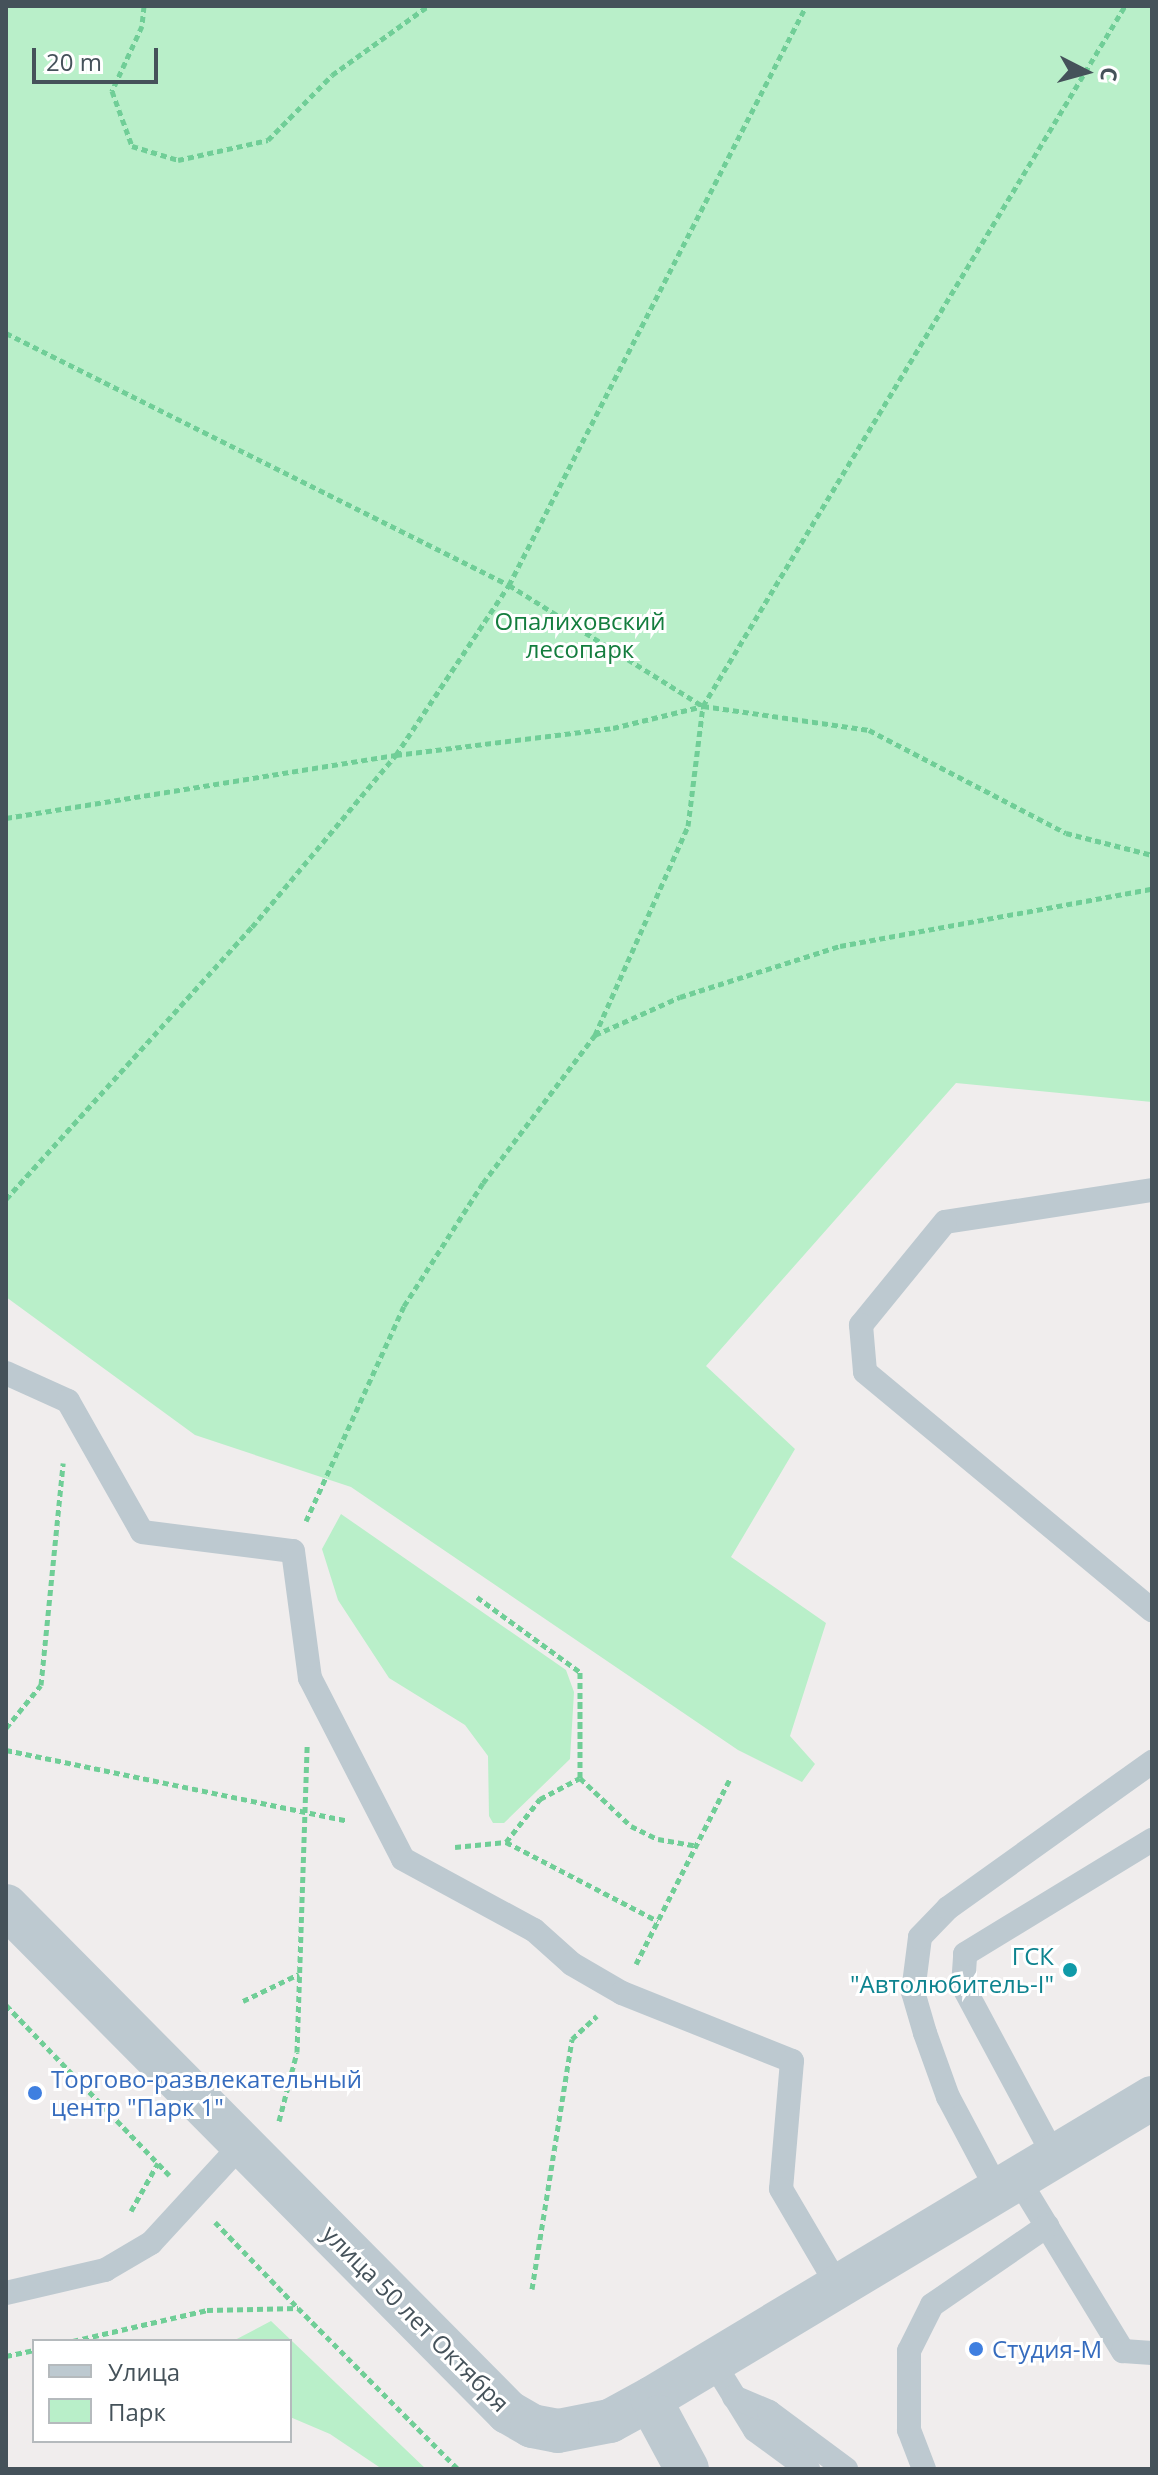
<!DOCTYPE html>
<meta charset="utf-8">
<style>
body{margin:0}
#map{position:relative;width:1158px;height:2475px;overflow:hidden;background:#f0eded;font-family:"Open Sans",sans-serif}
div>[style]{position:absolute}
.green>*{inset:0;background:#b9efc9}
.path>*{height:5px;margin-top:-2.5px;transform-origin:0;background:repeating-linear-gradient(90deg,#70ce97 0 6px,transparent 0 10px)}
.lane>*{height:24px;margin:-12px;padding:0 12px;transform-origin:12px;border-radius:12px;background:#bdc9d0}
.street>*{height:44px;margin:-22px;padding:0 22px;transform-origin:22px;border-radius:22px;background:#bdc9d0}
.dots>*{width:22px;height:22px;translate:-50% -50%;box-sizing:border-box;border:4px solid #fff;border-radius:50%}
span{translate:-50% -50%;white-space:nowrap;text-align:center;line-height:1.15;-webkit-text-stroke:6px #fff;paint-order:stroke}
.park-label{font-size:24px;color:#147d3e}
.culture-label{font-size:24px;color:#0d838f}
.right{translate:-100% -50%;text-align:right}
.shop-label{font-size:24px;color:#366cbe}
.left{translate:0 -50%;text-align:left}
.street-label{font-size:24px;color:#45525a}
.frame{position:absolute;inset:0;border:8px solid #45525a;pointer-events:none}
.legend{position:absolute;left:32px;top:2339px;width:260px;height:104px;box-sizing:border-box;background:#fff;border:2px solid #b5babd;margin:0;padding:10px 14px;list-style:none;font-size:24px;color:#45525a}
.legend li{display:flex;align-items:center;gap:16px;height:40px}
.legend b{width:40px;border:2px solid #b5babd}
.north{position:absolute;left:1046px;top:32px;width:80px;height:80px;-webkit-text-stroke:6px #fff;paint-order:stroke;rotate:96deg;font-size:22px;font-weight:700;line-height:32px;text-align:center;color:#45525a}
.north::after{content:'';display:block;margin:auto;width:28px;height:36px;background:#45525a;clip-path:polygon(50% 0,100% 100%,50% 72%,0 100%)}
.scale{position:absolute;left:32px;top:48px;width:126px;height:36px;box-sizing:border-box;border:4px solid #45525a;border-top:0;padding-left:10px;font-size:24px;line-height:28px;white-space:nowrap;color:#45525a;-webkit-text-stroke:6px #fff;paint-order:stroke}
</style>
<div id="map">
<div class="green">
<div style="clip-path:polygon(6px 6px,1152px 6px,1152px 1102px,956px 1083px,706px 1366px,795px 1449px,731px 1557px,826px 1623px,790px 1736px,815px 1764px,802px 1782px,738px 1750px,351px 1487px,195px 1435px,6px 1297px)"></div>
<div style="clip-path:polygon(341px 1514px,566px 1670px,574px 1692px,570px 1759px,504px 1823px,493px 1823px,489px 1816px,488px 1756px,465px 1725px,389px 1678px,338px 1600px,322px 1549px)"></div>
<div style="clip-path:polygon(271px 2321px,426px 2469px,382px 2469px,330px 2434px,290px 2417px,290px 2341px,233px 2341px)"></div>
</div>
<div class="path">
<div style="left:144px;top:6px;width:20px;rotate:96deg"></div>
<div style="left:142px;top:26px;width:72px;rotate:114.8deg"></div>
<div style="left:112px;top:91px;width:59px;rotate:70deg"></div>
<div style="left:132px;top:146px;width:48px;rotate:16.9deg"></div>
<div style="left:178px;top:160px;width:92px;rotate:-12.5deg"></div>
<div style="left:268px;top:140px;width:91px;rotate:-45.4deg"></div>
<div style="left:332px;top:75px;width:118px;rotate:-35.7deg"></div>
<div style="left:6px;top:333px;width:563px;rotate:26.61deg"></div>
<div style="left:509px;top:585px;width:229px;rotate:32deg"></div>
<div style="left:6px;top:818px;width:395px;rotate:-9.2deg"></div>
<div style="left:396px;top:755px;width:219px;rotate:-7.1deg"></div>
<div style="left:613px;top:728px;width:93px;rotate:-13.7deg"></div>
<div style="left:703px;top:706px;width:168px;rotate:8.2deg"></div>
<div style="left:869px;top:730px;width:222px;rotate:27.6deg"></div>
<div style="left:1066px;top:833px;width:89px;rotate:14.3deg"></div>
<div style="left:595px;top:1035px;width:93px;rotate:-24.1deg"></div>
<div style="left:680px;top:997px;width:168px;rotate:-17.7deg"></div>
<div style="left:840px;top:946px;width:317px;rotate:-10.4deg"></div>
<div style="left:6px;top:1199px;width:367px;rotate:-47.9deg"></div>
<div style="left:252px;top:927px;width:224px;rotate:-50.1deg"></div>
<div style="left:396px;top:755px;width:204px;rotate:-56.4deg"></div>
<div style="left:509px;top:585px;width:651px;rotate:-62.84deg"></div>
<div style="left:306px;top:1521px;width:236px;rotate:-65.5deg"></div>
<div style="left:404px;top:1306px;width:146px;rotate:-57.3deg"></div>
<div style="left:483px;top:1183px;width:186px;rotate:-52.9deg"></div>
<div style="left:595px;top:1035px;width:229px;rotate:-66deg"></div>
<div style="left:688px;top:826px;width:121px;rotate:-82.9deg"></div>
<div style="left:703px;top:706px;width:817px;rotate:-58.92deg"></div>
<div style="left:477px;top:1597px;width:127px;rotate:36.1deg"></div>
<div style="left:580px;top:1672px;width:106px;rotate:90deg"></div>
<div style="left:580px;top:1778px;width:70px;rotate:43.3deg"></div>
<div style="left:631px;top:1826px;width:30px;rotate:26deg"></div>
<div style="left:658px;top:1839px;width:39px;rotate:10deg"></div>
<div style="left:6px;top:1728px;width:55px;rotate:-50.9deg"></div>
<div style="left:41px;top:1685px;width:223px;rotate:-84.3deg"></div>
<div style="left:6px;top:1750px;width:349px;rotate:11.7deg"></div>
<div style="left:506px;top:1842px;width:55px;rotate:-51.7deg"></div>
<div style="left:540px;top:1799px;width:45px;rotate:-27.7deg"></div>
<div style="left:455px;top:1847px;width:51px;rotate:-5.6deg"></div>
<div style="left:506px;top:1842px;width:171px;rotate:27.5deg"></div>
<div style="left:636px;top:1964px;width:208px;rotate:-63.1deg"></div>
<div style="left:243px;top:2001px;width:62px;rotate:-25.7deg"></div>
<div style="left:6px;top:2005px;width:236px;rotate:46.2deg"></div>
<div style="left:279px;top:2121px;width:71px;rotate:-75.4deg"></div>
<div style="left:297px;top:2052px;width:306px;rotate:-88.1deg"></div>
<div style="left:131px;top:2211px;width:55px;rotate:-60.6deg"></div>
<div style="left:215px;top:2222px;width:118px;rotate:46deg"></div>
<div style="left:532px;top:2289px;width:253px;rotate:-80.9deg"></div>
<div style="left:572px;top:2039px;width:34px;rotate:-43deg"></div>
<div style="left:73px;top:2341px;width:138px;rotate:-13deg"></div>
<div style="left:207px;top:2310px;width:91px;rotate:-1.3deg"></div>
<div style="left:298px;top:2308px;width:227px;rotate:45.2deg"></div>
<div style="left:6px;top:2356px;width:29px;rotate:-12deg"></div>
</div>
<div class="lane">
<div style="left:1152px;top:1190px;width:209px;rotate:171.2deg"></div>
<div style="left:945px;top:1222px;width:133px;rotate:129.2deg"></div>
<div style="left:861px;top:1325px;width:47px;rotate:85.1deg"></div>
<div style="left:865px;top:1372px;width:373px;rotate:39.7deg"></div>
<div style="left:6px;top:1373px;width:68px;rotate:24.3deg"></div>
<div style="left:68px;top:1401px;width:150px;rotate:60.5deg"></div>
<div style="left:142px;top:1532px;width:152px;rotate:7.2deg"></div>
<div style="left:293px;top:1551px;width:128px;rotate:82.4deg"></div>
<div style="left:310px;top:1678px;width:203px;rotate:62.8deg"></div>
<div style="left:403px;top:1859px;width:149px;rotate:28.5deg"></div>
<div style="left:534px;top:1930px;width:51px;rotate:41.8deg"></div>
<div style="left:572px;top:1964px;width:58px;rotate:30.1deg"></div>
<div style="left:622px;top:1993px;width:183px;rotate:21.8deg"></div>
<div style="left:792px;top:2061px;width:128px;rotate:94.9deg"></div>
<div style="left:781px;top:2189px;width:115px;rotate:59.6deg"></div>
<div style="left:1053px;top:2154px;width:191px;rotate:-118.2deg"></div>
<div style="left:963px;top:1986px;width:32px;rotate:-86deg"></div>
<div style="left:965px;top:1954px;width:219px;rotate:-31.4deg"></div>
<div style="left:1017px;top:2177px;width:204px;rotate:58.7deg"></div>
<div style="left:1123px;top:2351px;width:29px;rotate:4deg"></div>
<div style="left:997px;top:2189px;width:104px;rotate:-118deg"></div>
<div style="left:948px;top:2097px;width:68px;rotate:-109.8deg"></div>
<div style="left:925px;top:2033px;width:43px;rotate:-106.3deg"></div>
<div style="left:913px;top:1992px;width:55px;rotate:-82.7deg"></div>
<div style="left:920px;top:1937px;width:40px;rotate:-46deg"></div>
<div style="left:948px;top:1908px;width:251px;rotate:-35.6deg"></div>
<div style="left:6px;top:2293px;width:102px;rotate:-13.1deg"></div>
<div style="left:105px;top:2270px;width:53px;rotate:-30.4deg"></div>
<div style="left:151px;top:2243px;width:134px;rotate:-47.4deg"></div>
<div style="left:713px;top:2362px;width:80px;rotate:58.3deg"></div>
<div style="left:755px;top:2430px;width:66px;rotate:36.3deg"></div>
<div style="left:734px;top:2397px;width:38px;rotate:23deg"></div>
<div style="left:769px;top:2412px;width:96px;rotate:36.5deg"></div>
<div style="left:924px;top:2469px;width:42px;rotate:-111deg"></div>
<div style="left:909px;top:2430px;width:79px;rotate:-90deg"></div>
<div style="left:909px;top:2351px;width:51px;rotate:-63.4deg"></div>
<div style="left:932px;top:2305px;width:140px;rotate:-34.5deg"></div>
</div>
<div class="street">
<div style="left:6px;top:1906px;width:713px;rotate:45.23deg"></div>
<div style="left:508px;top:2412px;width:28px;rotate:30deg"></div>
<div style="left:532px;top:2426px;width:26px;rotate:11deg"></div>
<div style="left:558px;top:2431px;width:53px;rotate:-10.9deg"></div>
<div style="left:610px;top:2421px;width:48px;rotate:-28.7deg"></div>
<div style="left:652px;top:2398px;width:583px;rotate:-30.96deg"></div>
<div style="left:659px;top:2417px;width:59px;rotate:61.7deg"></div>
</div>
<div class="dots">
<div style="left:1070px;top:1970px;background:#0f9aa8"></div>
<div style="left:35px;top:2093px;background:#3f7fe0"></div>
<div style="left:976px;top:2349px;background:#3f7fe0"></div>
</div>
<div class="park-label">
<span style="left:580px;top:635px">Опалиховский<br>лесопарк</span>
</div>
<div class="culture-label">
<span class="right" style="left:1054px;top:1970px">ГСК<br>"Автолюбитель-I"</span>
</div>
<div class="shop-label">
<span class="left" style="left:51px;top:2093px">Торгово-развлекательный<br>центр "Парк 1"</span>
<span class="left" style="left:992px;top:2349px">Студия-М</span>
</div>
<div class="street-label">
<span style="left:416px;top:2318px;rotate:45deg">улица 50 лет Октября</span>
</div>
<div class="frame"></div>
<ul class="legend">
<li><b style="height:10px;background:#bdc9d0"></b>Улица</li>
<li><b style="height:22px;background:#b9efc9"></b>Парк</li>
</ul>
<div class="north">С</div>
<div class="scale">20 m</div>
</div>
